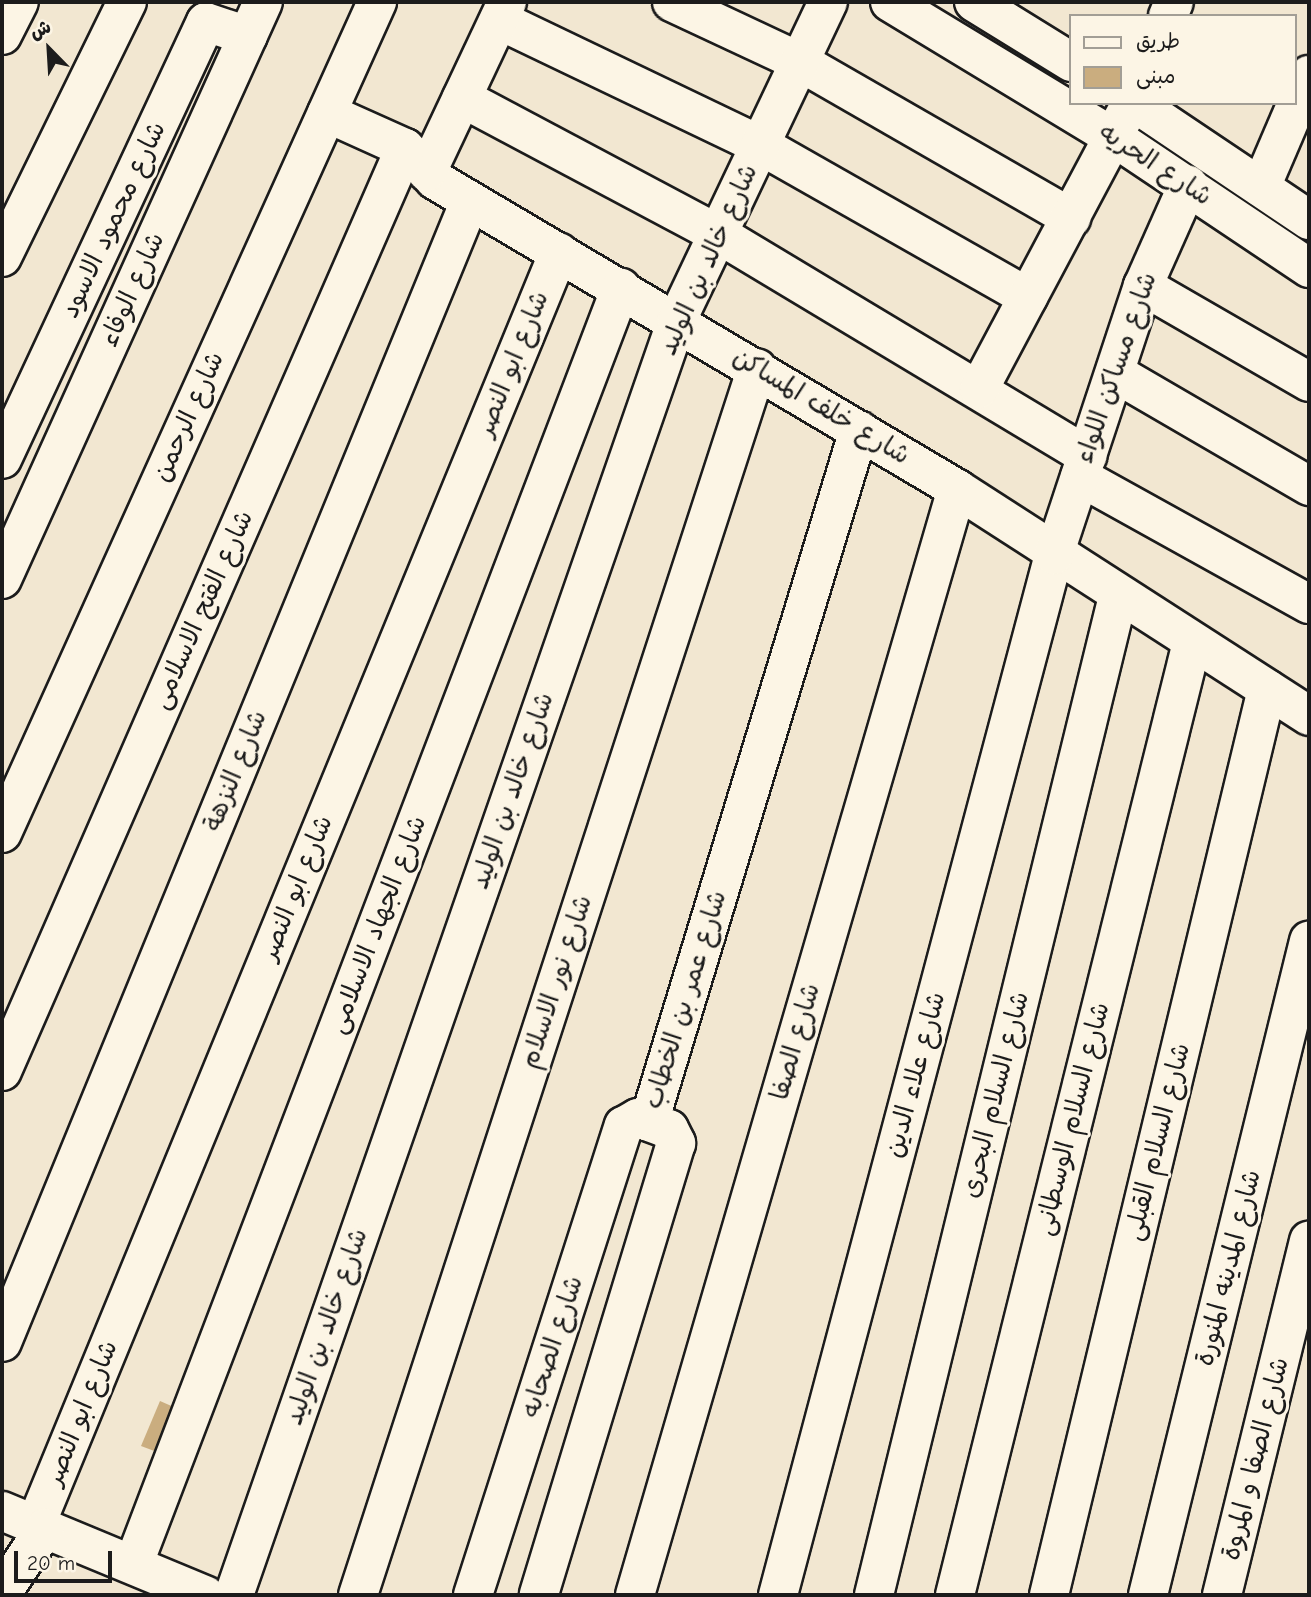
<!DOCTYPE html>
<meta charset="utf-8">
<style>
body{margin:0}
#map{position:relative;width:1311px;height:1597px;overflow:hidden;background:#f2e7d1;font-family:"Comic Neue","Playpen Sans Arabic",sans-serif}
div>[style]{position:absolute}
.building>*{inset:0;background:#caad7f}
.roads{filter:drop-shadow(2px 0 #1c1c1c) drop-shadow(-2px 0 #1c1c1c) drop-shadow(0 2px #1c1c1c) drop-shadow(0 -2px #1c1c1c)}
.minor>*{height:38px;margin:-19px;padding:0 19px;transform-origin:19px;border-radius:19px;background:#fcf5e5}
.secondary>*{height:38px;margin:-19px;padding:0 19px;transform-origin:19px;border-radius:19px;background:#fcf5e5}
span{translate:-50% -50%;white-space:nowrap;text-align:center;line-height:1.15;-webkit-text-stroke:6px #fcf5e5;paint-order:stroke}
.street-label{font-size:26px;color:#1c1c1c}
.frame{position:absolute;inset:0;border:4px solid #1c1c1c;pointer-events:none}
.legend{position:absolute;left:1069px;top:14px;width:228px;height:91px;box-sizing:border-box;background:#fcf5e5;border:2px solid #a29e95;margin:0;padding:9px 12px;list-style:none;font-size:21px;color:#1c1c1c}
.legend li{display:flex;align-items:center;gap:14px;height:35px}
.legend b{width:35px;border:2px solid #a29e95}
.north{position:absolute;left:14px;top:14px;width:70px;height:70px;-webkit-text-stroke:5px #fcf5e5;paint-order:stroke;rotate:336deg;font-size:19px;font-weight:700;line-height:28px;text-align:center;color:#1c1c1c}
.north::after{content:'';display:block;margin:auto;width:24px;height:32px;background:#1c1c1c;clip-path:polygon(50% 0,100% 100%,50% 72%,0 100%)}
.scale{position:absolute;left:14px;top:1551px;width:98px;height:32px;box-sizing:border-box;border:4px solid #1c1c1c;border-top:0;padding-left:9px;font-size:21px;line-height:24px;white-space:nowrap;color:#1c1c1c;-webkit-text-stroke:5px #fcf5e5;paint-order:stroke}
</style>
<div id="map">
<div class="building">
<div style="clip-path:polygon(160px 1401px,176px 1408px,157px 1452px,141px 1446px)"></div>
</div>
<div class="roads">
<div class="minor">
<div style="left:672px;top:2px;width:141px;rotate:25.1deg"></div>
<div style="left:800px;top:62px;width:313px;rotate:29.9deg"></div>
<div style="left:1168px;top:16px;width:15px;rotate:-67deg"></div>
<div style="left:499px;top:20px;width:289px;rotate:25.6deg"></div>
<div style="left:760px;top:145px;width:308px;rotate:29.6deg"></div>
<div style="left:2px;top:35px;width:37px;rotate:-63deg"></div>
<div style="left:462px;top:98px;width:290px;rotate:28deg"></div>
<div style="left:718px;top:234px;width:431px;rotate:31deg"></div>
<div style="left:327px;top:113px;width:85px;rotate:24.2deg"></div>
<div style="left:405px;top:148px;width:44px;rotate:46.8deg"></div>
<div style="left:435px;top:180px;width:607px;rotate:30.62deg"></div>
<div style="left:957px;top:489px;width:419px;rotate:32.8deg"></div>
<div style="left:427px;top:172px;width:188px;rotate:-64.8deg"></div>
<div style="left:1261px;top:187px;width:122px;rotate:-66.8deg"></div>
<div style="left:2px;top:257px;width:284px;rotate:-63.9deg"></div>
<div style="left:1143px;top:286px;width:192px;rotate:30deg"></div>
<div style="left:1115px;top:373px;width:225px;rotate:30.2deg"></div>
<div style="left:979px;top:389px;width:324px;rotate:-62deg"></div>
<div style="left:2px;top:459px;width:482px;rotate:-65deg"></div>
<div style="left:206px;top:22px;width:44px;rotate:18.4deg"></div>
<div style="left:1080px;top:477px;width:262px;rotate:29deg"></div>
<div style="left:2px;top:579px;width:633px;rotate:-65.66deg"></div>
<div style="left:2px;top:833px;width:912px;rotate:-65.71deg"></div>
<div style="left:2px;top:1071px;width:1007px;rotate:-66.41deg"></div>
<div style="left:649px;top:1122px;width:723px;rotate:-73.12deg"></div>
<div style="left:2px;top:1342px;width:1233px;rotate:-67.7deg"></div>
<div style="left:2px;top:1511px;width:220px;rotate:22.5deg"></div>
<div style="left:36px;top:1524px;width:1375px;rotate:-67.65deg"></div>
<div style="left:134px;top:1563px;width:1365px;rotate:-69.1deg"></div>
<div style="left:2px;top:1593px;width:78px;rotate:-56.5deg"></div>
<div style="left:234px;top:1595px;width:1350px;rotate:-70.84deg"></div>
<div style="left:677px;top:320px;width:352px;rotate:-64.6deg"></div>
<div style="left:358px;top:1595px;width:1290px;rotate:-71.99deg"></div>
<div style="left:473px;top:1595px;width:493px;rotate:-72.2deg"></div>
<div style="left:624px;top:1126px;width:16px;rotate:-30deg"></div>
<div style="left:638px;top:1118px;width:33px;rotate:20deg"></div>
<div style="left:669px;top:1129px;width:16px;rotate:63deg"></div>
<div style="left:676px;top:1143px;width:472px;rotate:106.9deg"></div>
<div style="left:635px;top:1595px;width:1152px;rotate:-73.77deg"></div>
<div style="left:778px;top:1595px;width:1076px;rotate:-75.14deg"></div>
<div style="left:1054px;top:555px;width:283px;rotate:-71.7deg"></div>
<div style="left:1143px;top:286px;width:111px;rotate:-66deg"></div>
<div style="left:874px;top:1595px;width:1028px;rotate:-76.27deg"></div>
<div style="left:955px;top:1595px;width:982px;rotate:-76.03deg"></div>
<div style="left:1049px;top:1595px;width:932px;rotate:-76.47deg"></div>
<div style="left:1148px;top:1595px;width:674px;rotate:-76.17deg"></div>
<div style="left:1222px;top:1595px;width:365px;rotate:-76.2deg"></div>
</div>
<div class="secondary">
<div style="left:890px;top:2px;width:263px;rotate:31.2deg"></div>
<div style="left:1115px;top:138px;width:234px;rotate:33.8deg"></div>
<div style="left:974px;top:2px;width:114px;rotate:31.7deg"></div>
<div style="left:1135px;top:103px;width:210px;rotate:33.9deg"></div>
</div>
</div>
<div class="street-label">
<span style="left:1155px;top:165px;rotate:33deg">شارع الحريه</span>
<span style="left:114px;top:220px;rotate:-65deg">شارع محمود الاسود</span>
<span style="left:709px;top:260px;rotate:-66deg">شارع خالد بن الوليد</span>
<span style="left:133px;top:290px;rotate:-66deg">شارع الوفاء</span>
<span style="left:513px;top:364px;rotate:-68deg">شارع ابو النصر</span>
<span style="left:1117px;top:368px;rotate:-71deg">شارع مساكن اللواء</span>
<span style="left:821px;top:407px;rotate:31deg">شارع خلف المساكن</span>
<span style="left:189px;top:417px;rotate:-66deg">شارع الرحمن</span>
<span style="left:203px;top:610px;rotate:-66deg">شارع الفتح الاسلامى</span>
<span style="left:236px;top:771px;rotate:-68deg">شارع النزهة</span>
<span style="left:513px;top:791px;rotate:-71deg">شارع خالد بن الوليد</span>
<span style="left:297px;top:888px;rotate:-68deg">شارع ابو النصر</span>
<span style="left:378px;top:925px;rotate:-69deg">شارع الجهاد الاسلامى</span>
<span style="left:557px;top:982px;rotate:-72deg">شارع نور الاسلام</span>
<span style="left:686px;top:1000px;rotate:-73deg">شارع عمر بن الخطاب</span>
<span style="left:796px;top:1042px;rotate:-74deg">شارع الصفا</span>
<span style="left:916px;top:1075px;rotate:-75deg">شارع علاء الدين</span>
<span style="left:996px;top:1095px;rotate:-76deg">شارع السلام البحرى</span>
<span style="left:1073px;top:1119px;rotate:-76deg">شارع السلام الوسطانى</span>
<span style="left:1158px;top:1142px;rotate:-76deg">شارع السلام القبلى</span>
<span style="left:1229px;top:1268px;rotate:-76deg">شارع المدينه المنورة</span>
<span style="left:327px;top:1327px;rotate:-71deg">شارع خالد بن الوليد</span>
<span style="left:553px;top:1347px;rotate:-72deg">شارع الصحابه</span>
<span style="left:82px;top:1413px;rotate:-68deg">شارع ابو النصر</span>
<span style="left:1256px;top:1459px;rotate:-76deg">شارع الصفا و المروة</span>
</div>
<div class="frame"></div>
<ul class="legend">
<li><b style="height:9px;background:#fcf5e5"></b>طريق</li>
<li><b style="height:19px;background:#caad7f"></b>مبنى</li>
</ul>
<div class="north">ش</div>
<div class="scale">20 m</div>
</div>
